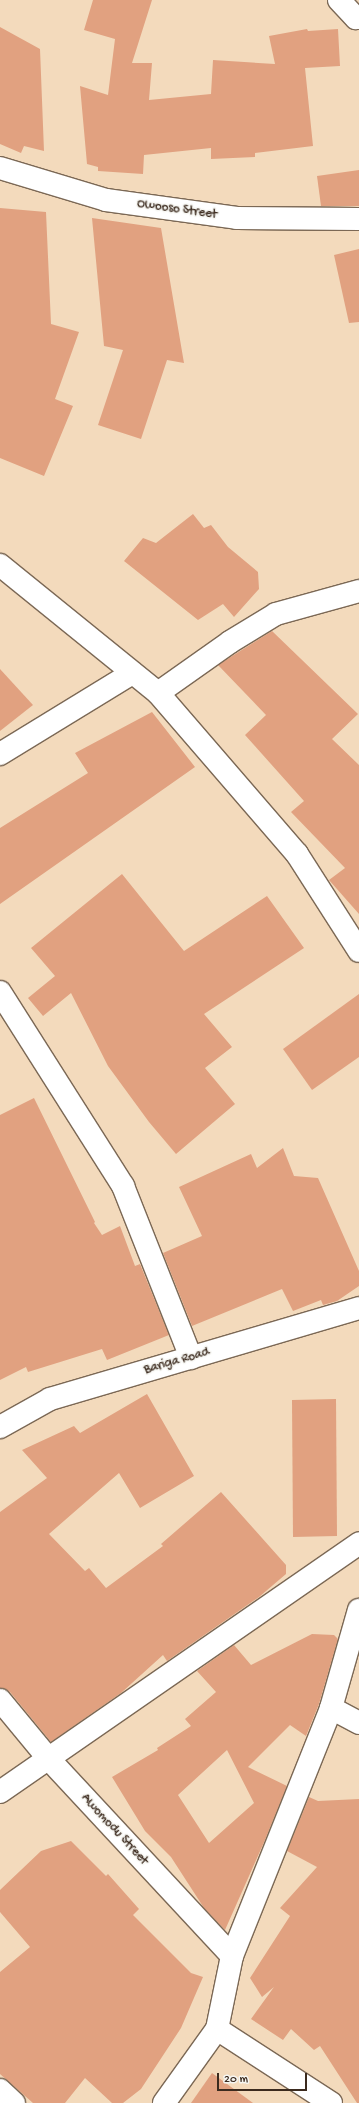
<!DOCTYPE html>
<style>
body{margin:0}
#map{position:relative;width:359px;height:2103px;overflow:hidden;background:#f3dabc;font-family:"Gochi Hand",sans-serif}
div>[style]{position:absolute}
.building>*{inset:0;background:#e1a180}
.roads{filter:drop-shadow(1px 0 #7b6855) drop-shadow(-1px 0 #7b6855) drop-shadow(0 1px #7b6855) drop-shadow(0 -1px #7b6855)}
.street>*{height:22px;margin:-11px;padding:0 11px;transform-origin:11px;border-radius:11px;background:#fff}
.secondary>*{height:22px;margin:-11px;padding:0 11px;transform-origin:11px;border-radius:11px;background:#fff}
span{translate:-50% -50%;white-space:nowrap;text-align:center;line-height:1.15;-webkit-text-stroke:3px #f6f6f2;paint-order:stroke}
.street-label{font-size:13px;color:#3b2a1e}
.scale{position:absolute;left:217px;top:2073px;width:90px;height:18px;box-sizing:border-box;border:2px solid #3b2a1e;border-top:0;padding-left:5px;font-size:12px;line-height:14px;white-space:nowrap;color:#3b2a1e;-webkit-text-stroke:3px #f6f6f2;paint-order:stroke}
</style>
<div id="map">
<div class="building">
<div style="clip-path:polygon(93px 0,152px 0,132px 63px,152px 63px,149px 100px,211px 94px,213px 60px,275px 64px,269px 36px,307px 29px,308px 31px,338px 29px,340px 66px,305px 68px,313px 146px,255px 153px,255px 157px,211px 159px,211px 148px,144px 155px,143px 174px,98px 171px,98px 167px,87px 164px,80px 86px,108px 95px,115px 39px,84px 30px)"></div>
<div style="clip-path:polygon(0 27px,40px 49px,44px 151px,24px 146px,21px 153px,0 144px)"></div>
<div style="clip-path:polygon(359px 170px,359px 206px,321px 206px,317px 176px)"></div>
<div style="clip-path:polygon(0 208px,46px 212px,51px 324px,79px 332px,55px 399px,73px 406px,44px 476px,0 458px)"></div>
<div style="clip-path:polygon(92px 218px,161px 228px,184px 363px,167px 360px,141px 439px,98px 425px,123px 350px,104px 346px)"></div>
<div style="clip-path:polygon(359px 249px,359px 322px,349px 323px,334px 255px)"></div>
<div style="clip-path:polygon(193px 514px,204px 528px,211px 525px,228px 547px,258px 572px,259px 589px,234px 617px,223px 604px,198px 620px,124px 561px,143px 538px,156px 543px)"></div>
<div style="clip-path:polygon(272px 631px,358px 714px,332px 739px,359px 765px,359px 914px,329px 880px,345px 868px,291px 812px,304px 801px,245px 735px,266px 715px,218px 665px)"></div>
<div style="clip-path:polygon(0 669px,33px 705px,0 731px)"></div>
<div style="clip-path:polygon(152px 712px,195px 767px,0 904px,0 828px,88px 773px,75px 753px)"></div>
<div style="clip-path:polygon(122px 874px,184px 951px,267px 896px,304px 948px,204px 1014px,232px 1047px,205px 1068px,235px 1104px,176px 1154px,149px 1122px,108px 1066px,71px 993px,43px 1016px,28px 998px,55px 976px,31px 948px)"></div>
<div style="clip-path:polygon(359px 994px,359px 1057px,312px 1090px,283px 1049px)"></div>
<div style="clip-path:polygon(34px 1098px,95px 1222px,94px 1223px,102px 1235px,120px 1226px,135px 1266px,140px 1264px,169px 1335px,107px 1360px,102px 1349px,28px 1372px,26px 1367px,0 1380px,0 1115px)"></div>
<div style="clip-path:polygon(283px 1148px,294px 1176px,318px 1178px,359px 1271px,359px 1286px,337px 1301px,323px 1305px,321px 1300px,293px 1311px,282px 1289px,192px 1326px,163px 1253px,202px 1236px,179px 1187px,251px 1154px,257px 1168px)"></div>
<div style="clip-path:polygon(147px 1394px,194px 1476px,140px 1508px,119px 1473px,49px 1534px,85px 1571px,89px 1568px,106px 1588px,163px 1546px,161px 1544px,221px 1492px,286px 1565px,286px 1574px,259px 1597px,167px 1661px,163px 1655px,121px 1693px,51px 1742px,10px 1692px,0 1688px,0 1512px,47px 1478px,22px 1450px,74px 1426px,80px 1433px)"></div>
<div style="clip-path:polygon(336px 1399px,337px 1536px,293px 1537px,292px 1400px)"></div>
<div style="clip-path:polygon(evenodd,312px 1634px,334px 1635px,338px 1639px,319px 1704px,306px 1736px,290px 1725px,248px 1767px,287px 1786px,265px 1840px,225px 1930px,204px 1908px,171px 1857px,145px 1831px,112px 1777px,158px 1750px,157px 1748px,191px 1726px,185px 1719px,216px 1692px,197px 1671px,234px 1645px,251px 1665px,312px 1634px,227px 1750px,254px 1803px,209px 1843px,178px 1795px,227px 1750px)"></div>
<div style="clip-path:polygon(309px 1797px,318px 1801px,359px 1799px,359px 2103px,357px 2103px,320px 2046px,314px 2050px,291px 2029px,283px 2040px,251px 2019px,274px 1987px,262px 1997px,250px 1978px,290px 1916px,280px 1908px,317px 1867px,287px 1851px)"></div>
<div style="clip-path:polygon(71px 1841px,106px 1876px,108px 1874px,139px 1909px,133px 1915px,191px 1973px,203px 1977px,181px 2028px,141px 2089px,123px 2103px,112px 2103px,85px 2078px,65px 2103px,33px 2103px,0 2074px,0 1972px,30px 1947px,0 1912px,0 1890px,41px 1851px)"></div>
<div style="clip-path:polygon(212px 2073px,253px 2103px,191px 2103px)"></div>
</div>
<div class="roads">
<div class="street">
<div style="left:0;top:168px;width:111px;rotate:16.8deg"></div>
<div style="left:106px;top:200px;width:132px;rotate:7.8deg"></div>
<div style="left:237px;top:218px;width:122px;rotate:0.5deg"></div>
<div style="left:0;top:565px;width:203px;rotate:39deg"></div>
<div style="left:158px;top:693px;width:213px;rotate:49.2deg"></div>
<div style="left:297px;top:854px;width:115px;rotate:57.4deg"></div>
<div style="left:158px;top:693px;width:88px;rotate:-35.3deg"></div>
<div style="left:230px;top:642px;width:54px;rotate:-31.3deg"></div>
<div style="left:276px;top:614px;width:86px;rotate:-15.5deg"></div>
<div style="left:0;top:754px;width:155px;rotate:-31.5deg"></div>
<div style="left:0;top:992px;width:230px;rotate:57.6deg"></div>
<div style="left:123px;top:1186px;width:185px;rotate:68.4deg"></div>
<div style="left:0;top:1700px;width:75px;rotate:50.4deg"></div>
<div style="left:48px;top:1758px;width:270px;rotate:47.1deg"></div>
<div style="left:331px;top:1708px;width:32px;rotate:28deg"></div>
<div style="left:0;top:1792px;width:437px;rotate:-34.7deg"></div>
<div style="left:217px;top:2029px;width:136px;rotate:33deg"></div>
<div style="left:0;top:2090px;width:19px;rotate:43deg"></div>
<div style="left:164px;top:2103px;width:91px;rotate:-54.4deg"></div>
<div style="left:217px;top:2029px;width:75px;rotate:-78.4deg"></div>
<div style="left:232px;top:1956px;width:267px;rotate:-68.2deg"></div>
<div style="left:331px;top:1708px;width:102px;rotate:-74.1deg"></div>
</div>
<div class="secondary">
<div style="left:339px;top:0;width:25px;rotate:47deg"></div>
<div style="left:356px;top:18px;width:3px"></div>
<div style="left:0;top:1427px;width:57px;rotate:-29.2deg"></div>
<div style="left:50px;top:1399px;width:322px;rotate:-16.4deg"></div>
</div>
</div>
<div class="street-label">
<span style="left:177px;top:210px;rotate:8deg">Owooso Street</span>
<span style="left:177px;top:1362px;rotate:-16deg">Bariga Road</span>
<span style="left:114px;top:1830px;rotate:47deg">Awomodu Street</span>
</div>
<div class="scale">20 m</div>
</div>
